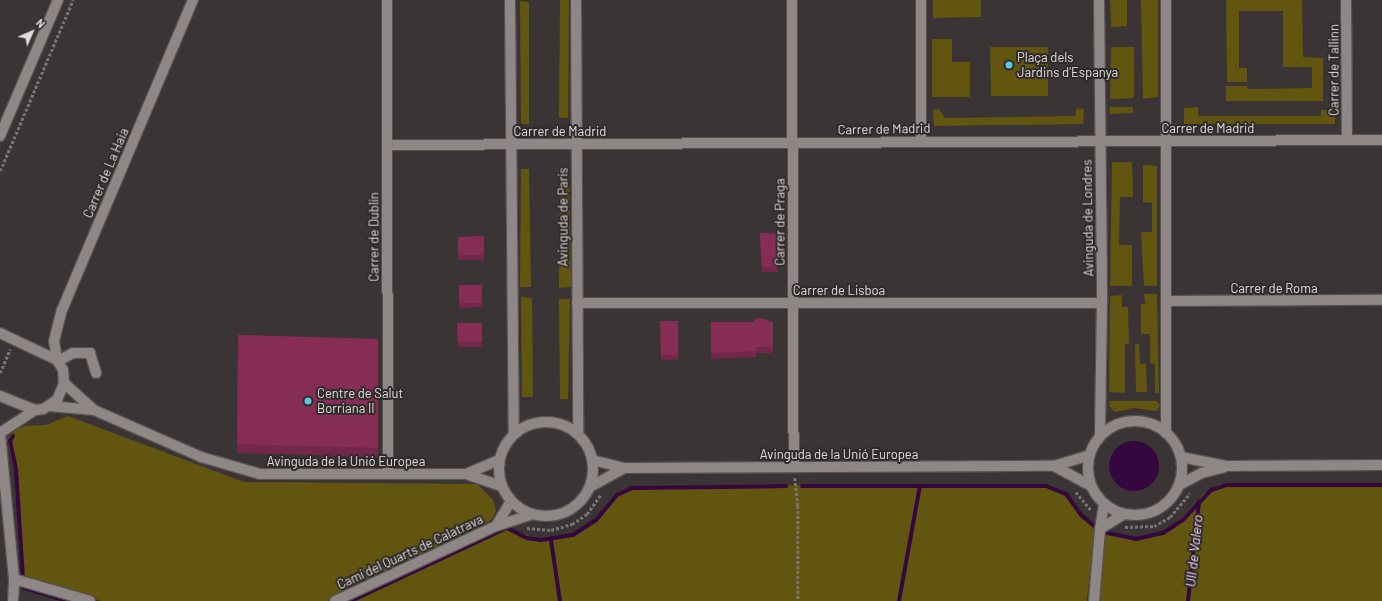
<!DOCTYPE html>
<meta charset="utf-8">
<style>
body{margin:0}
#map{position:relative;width:1382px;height:601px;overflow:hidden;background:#3a3534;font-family:Barlow,sans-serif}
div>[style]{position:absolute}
.green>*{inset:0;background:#615510}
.water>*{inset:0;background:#35073e}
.round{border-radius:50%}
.stream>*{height:4px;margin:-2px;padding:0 2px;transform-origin:2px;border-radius:2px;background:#35073e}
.path>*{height:2.5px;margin-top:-1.25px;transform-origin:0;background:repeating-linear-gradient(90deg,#797574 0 3px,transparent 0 5px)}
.roads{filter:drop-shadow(1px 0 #565252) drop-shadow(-1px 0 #565252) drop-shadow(0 1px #565252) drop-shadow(0 -1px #565252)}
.minor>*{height:10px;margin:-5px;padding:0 5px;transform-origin:5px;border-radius:5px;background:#8e8786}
.minor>.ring{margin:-5px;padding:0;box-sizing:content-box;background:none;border:10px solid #8e8786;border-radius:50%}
.wall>*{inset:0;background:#73274a}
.building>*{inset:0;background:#862d56}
.dots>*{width:11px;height:11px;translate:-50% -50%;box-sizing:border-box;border:2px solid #302b2a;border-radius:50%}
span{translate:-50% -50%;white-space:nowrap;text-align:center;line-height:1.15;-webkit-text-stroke:4px #302b2a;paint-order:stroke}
.poi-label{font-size:13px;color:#e0dcdc}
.left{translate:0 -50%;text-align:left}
.street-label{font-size:13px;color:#e0dcdc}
.water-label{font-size:14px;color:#f8d7fe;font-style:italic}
.north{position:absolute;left:12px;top:12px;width:40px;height:40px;-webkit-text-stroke:3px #302b2a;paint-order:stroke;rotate:45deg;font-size:11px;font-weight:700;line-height:16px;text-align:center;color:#e0dcdc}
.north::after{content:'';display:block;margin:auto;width:14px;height:18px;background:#e0dcdc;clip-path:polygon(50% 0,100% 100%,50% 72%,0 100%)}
</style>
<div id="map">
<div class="green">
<div style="clip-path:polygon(560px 0,569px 0,568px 118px,559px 118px)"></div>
<div style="clip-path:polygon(933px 0,981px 0,981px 17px,933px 18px)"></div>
<div style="clip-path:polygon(1110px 0,1127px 0,1127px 26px,1111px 27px)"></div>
<div style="clip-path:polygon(1141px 0,1158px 0,1158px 97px,1143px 99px)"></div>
<div style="clip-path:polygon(1226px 0,1302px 0,1303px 57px,1323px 58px,1323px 101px,1226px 101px,1226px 86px,1247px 86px,1248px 89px,1312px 88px,1312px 67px,1283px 67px,1283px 11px,1239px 11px,1239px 68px,1247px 68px,1247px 82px,1227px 82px)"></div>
<div style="clip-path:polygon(520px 1px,529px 2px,529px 124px,521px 124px)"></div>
<div style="clip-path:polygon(932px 39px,952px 39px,952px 62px,970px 62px,970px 97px,932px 97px)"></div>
<div style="clip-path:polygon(990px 47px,1048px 47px,1048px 96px,991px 96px)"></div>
<div style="clip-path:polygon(1111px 47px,1134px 47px,1134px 98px,1110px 99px)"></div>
<div style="clip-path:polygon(1110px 107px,1133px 107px,1133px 113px,1109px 114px)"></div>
<div style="clip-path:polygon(1198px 107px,1198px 116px,1321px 116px,1321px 110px,1335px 110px,1335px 124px,1184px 124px,1184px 108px)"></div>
<div style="clip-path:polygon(1081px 108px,1084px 110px,1083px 124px,934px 126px,933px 110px,939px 109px,945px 118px,1075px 116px,1076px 109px)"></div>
<div style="clip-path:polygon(1112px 162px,1132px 162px,1133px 197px,1120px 197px,1119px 245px,1132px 245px,1132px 286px,1110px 286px)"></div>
<div style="clip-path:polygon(1143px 165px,1157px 166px,1157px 286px,1144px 286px,1141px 232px,1152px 232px,1152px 203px,1143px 202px)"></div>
<div style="clip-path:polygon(521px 169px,529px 169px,531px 287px,520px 287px)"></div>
<div style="clip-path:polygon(560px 170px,569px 170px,571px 287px,559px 288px)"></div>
<div style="clip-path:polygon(1144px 294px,1157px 294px,1159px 393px,1155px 393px,1155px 364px,1150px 363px,1150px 334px,1141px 334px,1141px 304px,1145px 304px)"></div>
<div style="clip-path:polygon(1122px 295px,1122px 307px,1128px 307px,1129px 344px,1125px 344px,1125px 393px,1109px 392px,1110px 296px)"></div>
<div style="clip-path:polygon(521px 297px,532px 298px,533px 397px,522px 397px)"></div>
<div style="clip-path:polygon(559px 299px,570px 299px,568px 399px,560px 399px)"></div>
<div style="clip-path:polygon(1135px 344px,1139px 344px,1140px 364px,1146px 364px,1147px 392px,1136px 392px)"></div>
<div style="clip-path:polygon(1109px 401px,1156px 401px,1160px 405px,1157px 411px,1134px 408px,1115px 412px,1110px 407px)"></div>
<div style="clip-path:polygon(68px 416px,244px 482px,477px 484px,493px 500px,496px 511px,492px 519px,469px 534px,375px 581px,327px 601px,102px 601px,22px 576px,14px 470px,7px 439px,14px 431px,24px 426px,46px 425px)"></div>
<div style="clip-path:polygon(1220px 484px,1382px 484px,1382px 601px,1100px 601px,1105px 539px,1108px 531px,1118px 536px,1136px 538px,1152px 536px,1170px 528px,1191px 510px,1203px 494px)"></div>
<div style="clip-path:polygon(854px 485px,1046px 486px,1061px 491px,1095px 527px,1087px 601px,347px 601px,505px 528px,541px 540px,573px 534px,596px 519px,617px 494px,632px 486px)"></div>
</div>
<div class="water">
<div class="round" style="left:1109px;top:441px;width:50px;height:50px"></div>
</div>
<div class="stream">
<div style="left:13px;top:436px;width:6px;rotate:121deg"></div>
<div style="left:10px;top:441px;width:30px;rotate:78deg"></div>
<div style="left:16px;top:470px;width:107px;rotate:86.3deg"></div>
<div style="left:802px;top:486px;width:244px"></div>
<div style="left:1046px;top:486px;width:22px;rotate:22deg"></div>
<div style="left:1066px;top:494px;width:26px;rotate:54deg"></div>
<div style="left:1081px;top:515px;width:16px;rotate:40deg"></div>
<div style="left:1108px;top:533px;width:29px;rotate:12deg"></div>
<div style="left:1136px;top:539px;width:28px;rotate:-13deg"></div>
<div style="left:1163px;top:533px;width:24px;rotate:-33deg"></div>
<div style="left:1183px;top:520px;width:41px;rotate:-47deg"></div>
<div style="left:1211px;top:490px;width:16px;rotate:-18deg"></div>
<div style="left:1226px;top:485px;width:156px"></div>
<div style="left:551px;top:540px;width:62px;rotate:81.6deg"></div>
<div style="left:24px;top:588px;width:45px;rotate:16.8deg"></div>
<div style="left:351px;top:601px;width:172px;rotate:-25.1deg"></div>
<div style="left:507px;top:528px;width:22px;rotate:27deg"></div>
<div style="left:527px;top:538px;width:14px;rotate:8deg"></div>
<div style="left:541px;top:540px;width:32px;rotate:-9deg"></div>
<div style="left:573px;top:535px;width:27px;rotate:-33deg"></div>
<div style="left:596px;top:520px;width:33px;rotate:-50deg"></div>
<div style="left:617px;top:495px;width:17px;rotate:-25deg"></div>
<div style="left:632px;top:488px;width:154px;rotate:-0.7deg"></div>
<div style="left:899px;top:601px;width:117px;rotate:-79.7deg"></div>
<div style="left:1188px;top:601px;width:100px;rotate:-83.7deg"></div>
</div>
<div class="path">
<div style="left:0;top:171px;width:186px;rotate:-66.9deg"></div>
<div style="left:0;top:373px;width:26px;rotate:-67deg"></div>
<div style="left:795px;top:478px;width:28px;rotate:84deg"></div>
<div style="left:798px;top:506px;width:95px;rotate:90deg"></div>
<div style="left:1076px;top:492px;width:25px;rotate:50deg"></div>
<div style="left:1125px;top:527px;width:29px;rotate:-2deg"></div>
<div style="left:1154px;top:526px;width:18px;rotate:-29deg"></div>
<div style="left:1170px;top:517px;width:31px;rotate:-50deg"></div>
<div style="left:527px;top:528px;width:24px;rotate:5deg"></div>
<div style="left:551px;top:530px;width:22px;rotate:-16deg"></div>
<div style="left:572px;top:524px;width:18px;rotate:-34deg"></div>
<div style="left:587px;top:514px;width:24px;rotate:-55deg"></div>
</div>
<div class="roads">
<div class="minor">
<div style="left:387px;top:0;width:474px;rotate:89.9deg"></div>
<div style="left:510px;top:0;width:434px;rotate:89.5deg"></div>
<div style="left:576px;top:0;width:434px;rotate:89.7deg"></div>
<div style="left:792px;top:0;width:467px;rotate:89.8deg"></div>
<div style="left:1099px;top:0;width:303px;rotate:89.4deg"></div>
<div style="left:1102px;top:303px;width:133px;rotate:90.9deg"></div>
<div style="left:1166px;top:0;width:433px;rotate:90deg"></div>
<div style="left:1346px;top:0;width:140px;rotate:89.6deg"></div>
<div style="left:0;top:136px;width:148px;rotate:-66.9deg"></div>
<div style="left:921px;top:142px;width:142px;rotate:-90deg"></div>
<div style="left:387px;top:145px;width:995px;rotate:-0.29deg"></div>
<div style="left:1166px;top:301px;width:216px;rotate:-0.3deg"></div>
<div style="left:577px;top:303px;width:525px"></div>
<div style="left:0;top:333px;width:63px;rotate:25.3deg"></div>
<div style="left:57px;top:360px;width:12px;rotate:59deg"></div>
<div style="left:63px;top:370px;width:13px;rotate:86deg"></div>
<div style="left:64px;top:383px;width:18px;rotate:112deg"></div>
<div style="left:57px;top:400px;width:17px;rotate:147deg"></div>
<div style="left:43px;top:409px;width:8px;rotate:173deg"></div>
<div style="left:35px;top:410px;width:38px;rotate:-158deg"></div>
<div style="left:57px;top:360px;width:19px;rotate:-99deg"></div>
<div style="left:54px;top:341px;width:32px;rotate:-76deg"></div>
<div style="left:62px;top:310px;width:337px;rotate:-67.1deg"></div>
<div style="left:58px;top:361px;width:17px;rotate:-28deg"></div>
<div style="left:73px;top:353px;width:17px"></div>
<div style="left:90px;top:353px;width:21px;rotate:73deg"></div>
<div style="left:64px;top:383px;width:40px;rotate:42deg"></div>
<div style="left:94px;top:410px;width:117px;rotate:23.7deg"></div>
<div style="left:201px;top:457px;width:61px;rotate:16.1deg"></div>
<div style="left:260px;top:474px;width:206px"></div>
<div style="left:466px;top:474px;width:37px;rotate:19deg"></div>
<div style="left:49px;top:406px;width:45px;rotate:5.1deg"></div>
<div class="ring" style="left:1088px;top:421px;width:84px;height:84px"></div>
<div class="ring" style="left:499px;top:422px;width:84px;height:84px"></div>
<div style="left:1181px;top:457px;width:46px;rotate:11.3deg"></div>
<div style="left:1226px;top:466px;width:156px;rotate:-0.4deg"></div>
<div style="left:592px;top:460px;width:33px;rotate:14deg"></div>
<div style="left:624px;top:468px;width:430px;rotate:-0.3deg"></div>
<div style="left:1054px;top:466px;width:37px;rotate:-17deg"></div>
<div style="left:1054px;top:466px;width:42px;rotate:28.4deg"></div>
<div style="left:466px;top:474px;width:36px;rotate:-23deg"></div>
<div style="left:1179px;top:485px;width:26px;rotate:-28deg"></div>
<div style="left:1202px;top:473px;width:23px;rotate:-15deg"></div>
<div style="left:590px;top:487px;width:39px;rotate:-29deg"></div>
<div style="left:1104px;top:504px;width:25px;rotate:99deg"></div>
<div style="left:1100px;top:529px;width:28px;rotate:-32deg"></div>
<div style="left:496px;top:526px;width:29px;rotate:-59deg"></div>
<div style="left:14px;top:579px;width:79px;rotate:16.1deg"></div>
<div style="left:13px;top:601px;width:22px;rotate:-87deg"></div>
<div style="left:14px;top:579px;width:147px;rotate:-95.5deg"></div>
<div style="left:0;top:433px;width:42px;rotate:-33.3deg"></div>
<div style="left:335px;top:601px;width:178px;rotate:-25deg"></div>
<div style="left:496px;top:526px;width:38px;rotate:-18deg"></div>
<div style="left:1094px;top:601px;width:72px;rotate:-85.2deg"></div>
</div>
</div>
<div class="wall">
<div style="clip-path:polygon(760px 233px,777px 234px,778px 272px,762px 272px)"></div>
<div style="clip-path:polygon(484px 236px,484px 260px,458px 260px,458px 237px)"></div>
<div style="clip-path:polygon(459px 285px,482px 285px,482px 307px,459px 308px)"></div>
<div style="clip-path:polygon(660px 321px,678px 321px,678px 360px,661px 360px)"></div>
<div style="clip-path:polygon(711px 322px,773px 322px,773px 353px,756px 353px,756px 357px,711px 359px)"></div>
<div style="clip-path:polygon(457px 323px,482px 323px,482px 347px,458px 347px)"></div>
<div style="clip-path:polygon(238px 335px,378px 339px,378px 457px,237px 453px)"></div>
</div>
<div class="building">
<div style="clip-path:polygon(760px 233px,777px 234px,778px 267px,762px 267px)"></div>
<div style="clip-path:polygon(484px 236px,484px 255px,458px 255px,458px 237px)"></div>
<div style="clip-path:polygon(459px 285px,482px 285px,482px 303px,459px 303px)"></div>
<div style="clip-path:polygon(760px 318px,773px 322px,773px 347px,756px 347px,756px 351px,711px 353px,711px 322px,754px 322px,754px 319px)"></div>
<div style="clip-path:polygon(660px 321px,678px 321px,678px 355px,661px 355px)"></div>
<div style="clip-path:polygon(457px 323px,482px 323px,482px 342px,458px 342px)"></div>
<div style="clip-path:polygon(238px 335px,378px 339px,378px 448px,237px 444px)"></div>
</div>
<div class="dots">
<div style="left:1009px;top:65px;background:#59c8e5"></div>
<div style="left:308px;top:401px;background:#59c8e5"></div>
</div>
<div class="poi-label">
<span class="left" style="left:1017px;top:65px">Plaça dels<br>Jardins d'Espanya</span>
<span class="left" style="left:317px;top:401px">Centre de Salut<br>Borriana II</span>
</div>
<div class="street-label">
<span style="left:1334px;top:70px;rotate:-90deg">Carrer de Tallinn</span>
<span style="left:1208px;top:128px">Carrer de Madrid</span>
<span style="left:884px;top:129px;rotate:-1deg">Carrer de Madrid</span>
<span style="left:560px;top:131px">Carrer de Madrid</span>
<span style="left:106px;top:173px;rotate:-67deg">Carrer de La Haia</span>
<span style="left:563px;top:217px;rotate:-90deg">Avinguda de París</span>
<span style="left:1088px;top:218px;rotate:-91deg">Avinguda de Londres</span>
<span style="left:780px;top:222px;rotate:-90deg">Carrer de Praga</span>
<span style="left:374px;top:237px;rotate:-90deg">Carrer de Dublín</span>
<span style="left:1274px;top:288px">Carrer de Roma</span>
<span style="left:839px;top:290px">Carrer de Lisboa</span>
<span style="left:839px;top:454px">Avinguda de la Unió Europea</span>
<span style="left:346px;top:461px">Avinguda de la Unió Europea</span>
<span style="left:410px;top:552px;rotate:-25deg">Camí del Quarts de Calatrava</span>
</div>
<div class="water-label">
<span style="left:1194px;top:551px;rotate:-84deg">Ull de Valero</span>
</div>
<div class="north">N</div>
</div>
